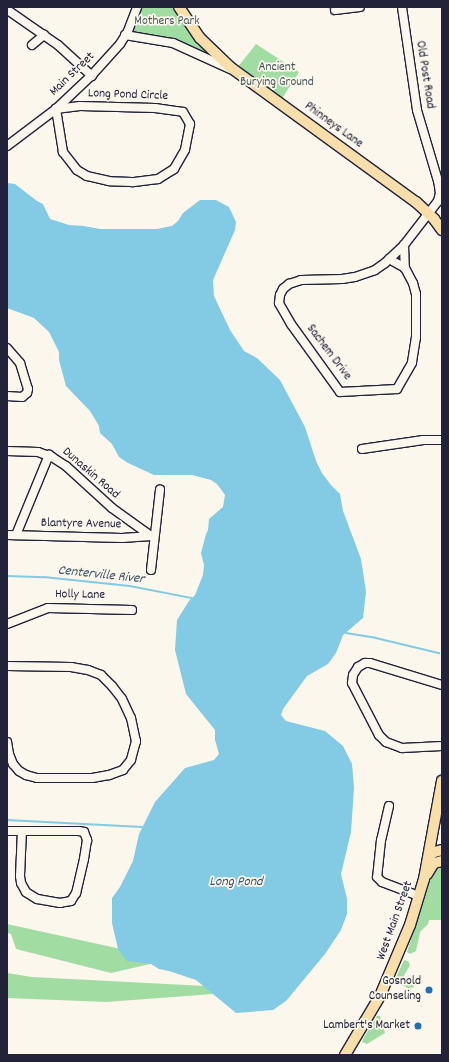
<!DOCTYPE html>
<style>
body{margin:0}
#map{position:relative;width:449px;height:1062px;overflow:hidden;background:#fbf7ec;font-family:Dekko,sans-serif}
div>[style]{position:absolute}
.green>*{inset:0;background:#a1dca3}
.water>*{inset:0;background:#83cae4}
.stream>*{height:1.5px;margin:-0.75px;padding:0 0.75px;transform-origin:0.75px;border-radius:0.75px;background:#83cae4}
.roads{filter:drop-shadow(1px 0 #22223b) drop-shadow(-1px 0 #22223b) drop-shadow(0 1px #22223b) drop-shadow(0 -1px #22223b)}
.minor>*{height:8px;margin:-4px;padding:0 4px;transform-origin:4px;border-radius:4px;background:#fbf7ec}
.major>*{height:10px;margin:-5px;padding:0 5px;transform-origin:5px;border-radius:5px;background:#f8deab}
.dots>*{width:11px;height:11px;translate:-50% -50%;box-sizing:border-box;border:2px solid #fbf7ec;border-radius:50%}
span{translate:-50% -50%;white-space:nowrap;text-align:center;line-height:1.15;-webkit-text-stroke:3.5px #fbf7ec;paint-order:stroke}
.park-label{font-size:13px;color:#485a5a}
.street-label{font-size:13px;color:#22223b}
.poi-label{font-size:13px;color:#22223b}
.right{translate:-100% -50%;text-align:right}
.water-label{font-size:14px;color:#3f546e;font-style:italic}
.frame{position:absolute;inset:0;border:8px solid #22223b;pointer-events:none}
</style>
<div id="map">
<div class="green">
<div style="clip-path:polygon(140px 7px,178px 7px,220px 62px,130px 33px)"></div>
<div style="clip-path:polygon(256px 44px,299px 72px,281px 100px,237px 68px)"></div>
<div style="clip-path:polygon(442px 867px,442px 920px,429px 920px,428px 924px,420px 932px,416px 951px,410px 954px,407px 952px,432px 875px,436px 870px)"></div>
<div style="clip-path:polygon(7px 924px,121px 949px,151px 960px,150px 964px,111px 973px,16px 949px,11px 934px,7px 933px)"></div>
<div style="clip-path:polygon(404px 960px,408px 961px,410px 965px,402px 979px,404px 980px,403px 982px,405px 983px,407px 982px,414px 986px,413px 988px,410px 987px,411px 990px,397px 982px,397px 979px,395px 980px)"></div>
<div style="clip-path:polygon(7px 973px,32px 977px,205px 986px,213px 994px,106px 1002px,7px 998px)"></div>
<div style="clip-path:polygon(377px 1016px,380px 1016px,385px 1033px,367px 1044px,362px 1042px,363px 1039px)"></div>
</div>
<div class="water">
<div style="clip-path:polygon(7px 183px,15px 184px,37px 201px,43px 204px,50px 219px,69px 225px,84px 226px,100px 229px,157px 229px,172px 226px,178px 221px,183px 213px,200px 200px,216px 200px,229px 207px,236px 222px,235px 230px,213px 280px,214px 296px,230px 330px,244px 351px,257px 358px,280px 380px,305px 427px,316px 461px,322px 473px,331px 485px,340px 494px,343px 511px,361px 559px,366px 592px,363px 618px,343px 635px,336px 653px,328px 664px,307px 676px,283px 709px,281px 715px,286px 721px,325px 731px,343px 746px,352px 764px,354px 788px,351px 832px,341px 874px,347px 899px,347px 914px,341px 930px,325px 954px,286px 1001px,273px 1010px,236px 1013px,196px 980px,169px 971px,159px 969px,151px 964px,127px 961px,118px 949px,112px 923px,112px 898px,120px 887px,133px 861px,139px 834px,155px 802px,185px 768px,214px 760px,219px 754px,215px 740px,215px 730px,186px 694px,175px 650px,177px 620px,189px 601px,195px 595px,203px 575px,204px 565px,201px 553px,206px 534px,208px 530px,209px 519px,223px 507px,225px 495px,217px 484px,211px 480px,192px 475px,154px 475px,128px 463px,119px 457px,112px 444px,100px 433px,99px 426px,90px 411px,66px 386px,59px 360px,59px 352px,49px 332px,34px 318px,7px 308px)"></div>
</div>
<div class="stream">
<div style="left:7px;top:576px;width:37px;rotate:2deg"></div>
<div style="left:44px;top:577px;width:86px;rotate:6deg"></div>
<div style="left:130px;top:586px;width:63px;rotate:11deg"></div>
<div style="left:346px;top:633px;width:30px;rotate:9deg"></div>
<div style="left:376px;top:638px;width:65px;rotate:13.4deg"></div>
<div style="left:7px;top:820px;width:135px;rotate:3deg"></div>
</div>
<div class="roads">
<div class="minor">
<div style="left:335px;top:10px;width:25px;rotate:-7deg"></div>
<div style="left:9px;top:11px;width:60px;rotate:34.8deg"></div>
<div style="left:58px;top:45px;width:46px;rotate:42.4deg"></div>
<div style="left:125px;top:35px;width:49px;rotate:9.5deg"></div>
<div style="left:173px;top:43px;width:63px;rotate:24.5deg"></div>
<div style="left:32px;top:45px;width:16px;rotate:-40deg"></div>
<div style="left:80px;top:106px;width:75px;rotate:1.5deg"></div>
<div style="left:155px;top:108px;width:28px;rotate:8deg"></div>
<div style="left:183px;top:112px;width:14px;rotate:60deg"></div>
<div style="left:190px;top:124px;width:26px;rotate:101deg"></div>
<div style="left:185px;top:150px;width:22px;rotate:120deg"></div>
<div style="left:174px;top:169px;width:19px;rotate:148deg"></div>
<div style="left:158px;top:179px;width:26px;rotate:173deg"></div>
<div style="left:132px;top:182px;width:23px;rotate:-178deg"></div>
<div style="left:109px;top:181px;width:23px;rotate:-167deg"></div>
<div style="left:87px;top:176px;width:12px;rotate:-149deg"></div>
<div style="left:77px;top:170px;width:23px;rotate:-128deg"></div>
<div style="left:63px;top:152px;width:44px;rotate:-99.2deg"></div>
<div style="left:56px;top:109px;width:24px;rotate:-7deg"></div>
<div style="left:7px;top:146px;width:61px;rotate:-37.1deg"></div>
<div style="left:56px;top:109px;width:50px;rotate:-43.4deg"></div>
<div style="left:92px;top:75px;width:42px;rotate:-47.9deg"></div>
<div style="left:120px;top:44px;width:15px;rotate:-58deg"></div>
<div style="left:128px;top:31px;width:26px;rotate:-69deg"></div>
<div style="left:404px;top:245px;width:23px;rotate:88deg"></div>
<div style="left:389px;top:259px;width:18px;rotate:29deg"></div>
<div style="left:405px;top:268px;width:17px;rotate:62deg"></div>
<div style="left:413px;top:283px;width:11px;rotate:75deg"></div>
<div style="left:416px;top:294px;width:43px;rotate:90deg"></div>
<div style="left:416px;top:337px;width:26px;rotate:99deg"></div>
<div style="left:412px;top:363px;width:30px;rotate:120deg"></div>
<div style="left:397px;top:389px;width:57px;rotate:177deg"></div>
<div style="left:340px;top:392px;width:84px;rotate:-125.8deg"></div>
<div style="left:291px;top:324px;width:24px;rotate:-120deg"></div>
<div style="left:279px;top:303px;width:8px;rotate:-83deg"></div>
<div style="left:280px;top:295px;width:7px;rotate:-63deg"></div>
<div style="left:283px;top:289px;width:8px;rotate:-40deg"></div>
<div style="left:289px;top:284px;width:13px;rotate:-18deg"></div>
<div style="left:301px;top:280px;width:41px;rotate:-1.4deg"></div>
<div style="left:342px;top:279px;width:13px;rotate:-9deg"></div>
<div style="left:355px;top:277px;width:21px;rotate:-19deg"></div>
<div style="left:375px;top:270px;width:12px;rotate:-35deg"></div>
<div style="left:385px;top:263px;width:26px;rotate:-43deg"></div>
<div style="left:404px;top:245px;width:56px;rotate:-52.3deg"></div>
<div style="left:438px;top:201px;width:8px;rotate:-76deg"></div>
<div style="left:440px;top:193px;width:12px;rotate:-99deg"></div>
<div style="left:438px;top:181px;width:74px;rotate:-106.5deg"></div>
<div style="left:417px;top:110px;width:104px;rotate:-98.3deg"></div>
<div style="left:7px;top:348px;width:20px;rotate:49deg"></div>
<div style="left:20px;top:363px;width:27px;rotate:73deg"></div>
<div style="left:28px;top:389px;width:4px;rotate:104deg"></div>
<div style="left:27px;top:393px;width:6px;rotate:141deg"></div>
<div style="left:22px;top:397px;width:15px;rotate:-176deg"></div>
<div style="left:362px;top:449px;width:62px;rotate:-8.4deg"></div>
<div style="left:423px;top:440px;width:19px"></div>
<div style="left:7px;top:451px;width:31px;rotate:2deg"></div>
<div style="left:38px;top:452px;width:15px;rotate:20deg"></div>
<div style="left:52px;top:457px;width:17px;rotate:33deg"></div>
<div style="left:66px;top:466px;width:62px;rotate:42.4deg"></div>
<div style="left:112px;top:508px;width:48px;rotate:35.7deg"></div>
<div style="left:7px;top:535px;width:115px;rotate:1.5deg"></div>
<div style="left:122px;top:538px;width:30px;rotate:-4deg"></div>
<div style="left:16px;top:535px;width:87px;rotate:-67.6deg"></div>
<div style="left:151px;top:570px;width:81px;rotate:-83.6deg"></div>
<div style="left:7px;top:624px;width:44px;rotate:-21.3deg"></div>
<div style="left:48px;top:608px;width:84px;rotate:1.4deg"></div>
<div style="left:7px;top:666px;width:64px;rotate:0.9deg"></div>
<div style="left:71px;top:667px;width:17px;rotate:10deg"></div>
<div style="left:88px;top:670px;width:14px;rotate:21deg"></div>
<div style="left:101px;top:675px;width:16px;rotate:45deg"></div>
<div style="left:112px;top:686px;width:16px;rotate:52deg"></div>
<div style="left:122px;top:699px;width:21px;rotate:65deg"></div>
<div style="left:131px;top:718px;width:24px;rotate:78deg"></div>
<div style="left:136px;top:741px;width:20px;rotate:105deg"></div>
<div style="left:131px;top:760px;width:13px;rotate:129deg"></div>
<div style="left:123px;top:770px;width:15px;rotate:160deg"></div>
<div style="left:109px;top:775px;width:17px;rotate:170deg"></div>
<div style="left:92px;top:778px;width:55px;rotate:180deg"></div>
<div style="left:37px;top:778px;width:11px;rotate:-165deg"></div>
<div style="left:26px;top:775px;width:8px;rotate:-150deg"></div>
<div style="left:19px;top:771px;width:9px;rotate:-131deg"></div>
<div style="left:13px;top:764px;width:11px;rotate:-112deg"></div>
<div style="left:9px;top:754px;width:12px;rotate:-99deg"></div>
<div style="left:442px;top:685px;width:75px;rotate:-163deg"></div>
<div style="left:370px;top:663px;width:5px;rotate:180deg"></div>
<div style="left:365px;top:663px;width:8px;rotate:150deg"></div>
<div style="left:358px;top:667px;width:9px;rotate:122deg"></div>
<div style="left:353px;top:675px;width:8px;rotate:97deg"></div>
<div style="left:352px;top:683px;width:59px;rotate:62.6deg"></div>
<div style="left:379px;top:735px;width:10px;rotate:45deg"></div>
<div style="left:386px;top:742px;width:17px;rotate:21deg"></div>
<div style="left:402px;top:748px;width:40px;rotate:-2.9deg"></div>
<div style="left:389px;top:806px;width:35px;rotate:103deg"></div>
<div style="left:381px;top:840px;width:37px;rotate:96deg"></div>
<div style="left:377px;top:877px;width:7px;rotate:45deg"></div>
<div style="left:382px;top:882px;width:40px;rotate:21deg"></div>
<div style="left:7px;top:831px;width:72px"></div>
<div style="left:79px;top:831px;width:5px;rotate:11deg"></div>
<div style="left:84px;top:832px;width:9px;rotate:69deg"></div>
<div style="left:87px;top:840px;width:19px;rotate:99deg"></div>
<div style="left:84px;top:859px;width:35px;rotate:103deg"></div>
<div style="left:76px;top:893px;width:9px;rotate:122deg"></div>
<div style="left:71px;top:901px;width:11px;rotate:170deg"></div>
<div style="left:60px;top:903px;width:23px;rotate:-170deg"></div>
<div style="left:37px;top:899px;width:13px;rotate:-148deg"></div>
<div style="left:26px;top:892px;width:10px;rotate:-119deg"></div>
<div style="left:21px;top:883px;width:7px;rotate:-98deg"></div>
<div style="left:20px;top:876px;width:45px;rotate:-87.5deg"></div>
</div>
<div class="major">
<div style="left:179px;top:7px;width:37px;rotate:56deg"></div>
<div style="left:200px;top:38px;width:42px;rotate:44deg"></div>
<div style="left:230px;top:67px;width:230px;rotate:36deg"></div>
<div style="left:416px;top:202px;width:25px;rotate:43deg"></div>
<div style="left:434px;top:219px;width:14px;rotate:54deg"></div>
<div style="left:429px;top:856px;width:6px;rotate:-39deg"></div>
<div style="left:434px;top:852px;width:8px;rotate:-14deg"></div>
<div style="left:427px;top:874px;width:13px;rotate:-58deg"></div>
<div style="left:434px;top:863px;width:8px;rotate:-14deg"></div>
<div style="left:345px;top:1055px;width:69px;rotate:-59.3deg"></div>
<div style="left:380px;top:996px;width:77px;rotate:-67.1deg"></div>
<div style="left:410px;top:925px;width:48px;rotate:-73.1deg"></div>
<div style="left:424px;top:879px;width:100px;rotate:-79.6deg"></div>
</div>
</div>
<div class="dots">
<div style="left:429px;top:990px;background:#1f6fb2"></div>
<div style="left:418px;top:1026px;background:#1f6fb2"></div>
</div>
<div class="park-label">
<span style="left:167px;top:22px">Mothers Park</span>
<span style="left:277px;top:76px">Ancient<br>Burying Ground</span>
</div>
<div class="street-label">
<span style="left:73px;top:75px;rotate:-44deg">Main Street</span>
<span style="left:424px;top:75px;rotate:81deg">Old Post Road</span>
<span style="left:128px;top:96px;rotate:2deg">Long Pond Circle</span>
<span style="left:333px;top:126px;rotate:36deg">Phinneys Lane</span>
<span style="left:328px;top:353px;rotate:53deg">Sachem Drive</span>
<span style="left:90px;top:474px;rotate:41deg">Dunaskin Road</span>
<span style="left:81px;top:525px;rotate:1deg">Blantyre Avenue</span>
<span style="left:80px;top:596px;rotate:1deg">Holly Lane</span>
<span style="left:396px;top:921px;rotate:-70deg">West Main Street</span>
</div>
<div class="poi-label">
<span class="right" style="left:421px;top:990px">Gosnold<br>Counseling</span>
<span class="right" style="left:410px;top:1026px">Lambert's Market</span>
</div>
<div class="water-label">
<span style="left:101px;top:575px;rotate:6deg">Centerville River</span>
<span style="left:236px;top:882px">Long Pond</span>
</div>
<div class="frame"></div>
</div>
